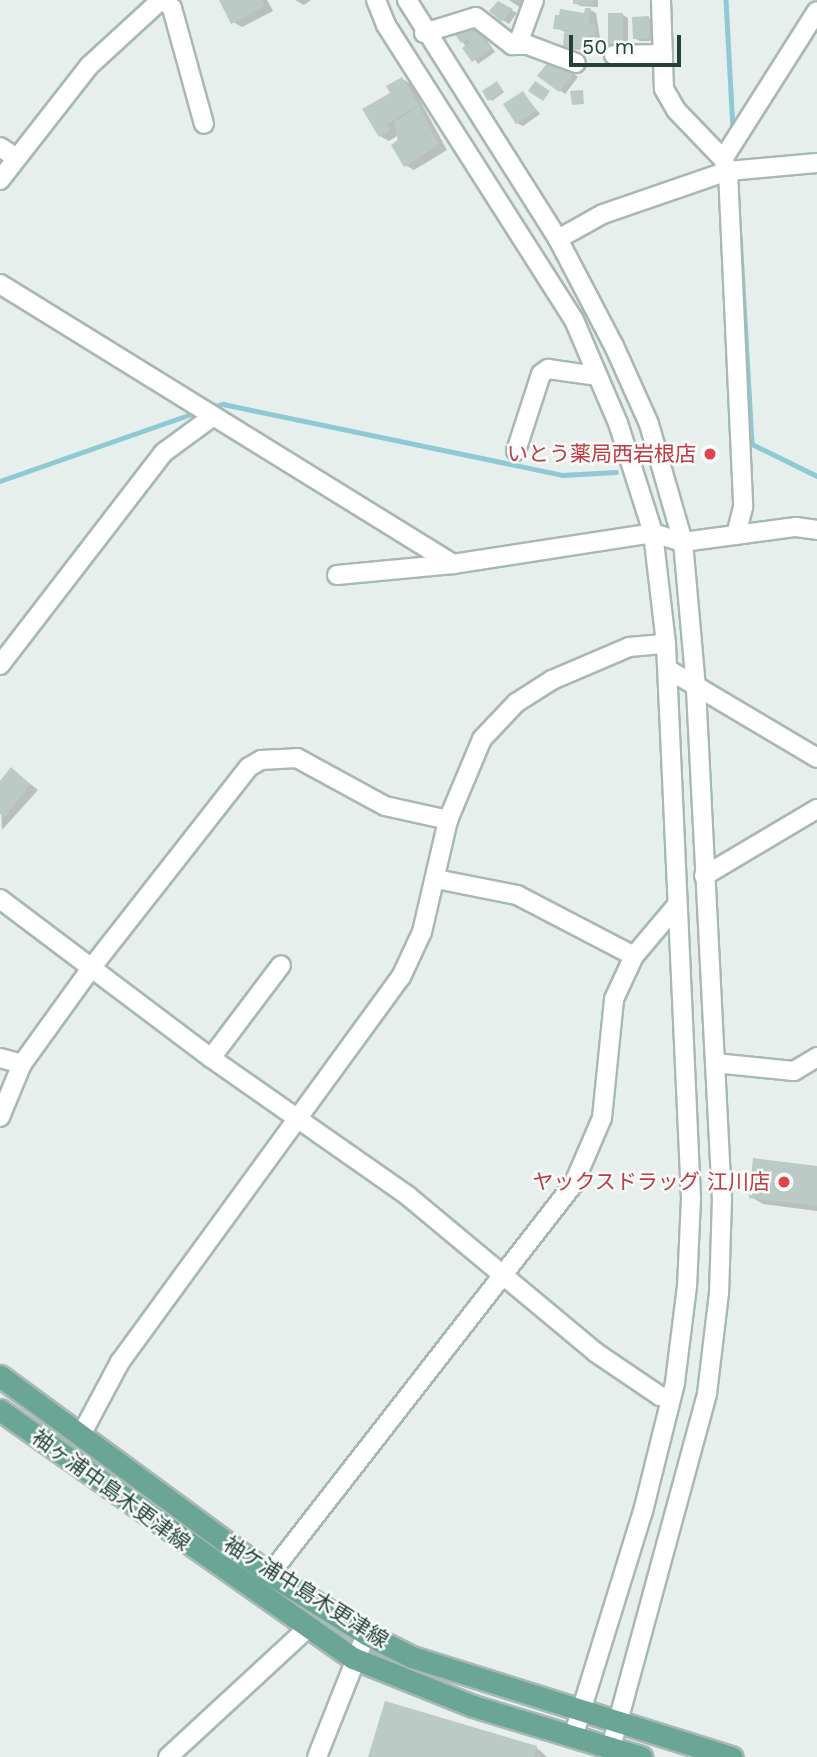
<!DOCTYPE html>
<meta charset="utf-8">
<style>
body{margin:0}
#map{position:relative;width:817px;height:1757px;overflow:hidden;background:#e6efeb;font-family:"Work Sans","Noto Sans JP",sans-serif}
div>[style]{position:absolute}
.shadow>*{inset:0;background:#0003}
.stream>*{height:4.5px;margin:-2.25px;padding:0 2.25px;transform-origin:2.25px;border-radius:2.25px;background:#8ec9d4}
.building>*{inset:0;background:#bbcac4}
.roads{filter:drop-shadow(2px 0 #a8b8b2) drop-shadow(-2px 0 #a8b8b2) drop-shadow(0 2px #a8b8b2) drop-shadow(0 -2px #a8b8b2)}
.minor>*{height:18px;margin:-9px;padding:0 9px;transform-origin:9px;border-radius:9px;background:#fff}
.major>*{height:21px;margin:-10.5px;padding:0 10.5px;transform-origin:10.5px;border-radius:10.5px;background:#6aa596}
.dots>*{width:19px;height:19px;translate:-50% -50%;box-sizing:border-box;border:4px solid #f7fbf9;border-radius:50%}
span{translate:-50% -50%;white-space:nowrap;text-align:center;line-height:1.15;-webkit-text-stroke:5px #f7fbf9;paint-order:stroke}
.health-label{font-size:21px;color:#be3a42}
.right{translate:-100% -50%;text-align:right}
.street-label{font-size:21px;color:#24423a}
.scale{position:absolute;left:569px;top:35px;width:112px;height:32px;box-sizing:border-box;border:4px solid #24423a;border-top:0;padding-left:9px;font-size:21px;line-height:24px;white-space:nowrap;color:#24423a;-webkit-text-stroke:5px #f7fbf9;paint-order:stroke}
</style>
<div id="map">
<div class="shadow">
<div style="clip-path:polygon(221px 0,267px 0,273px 11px,242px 27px,233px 22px)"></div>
<div style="clip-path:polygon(295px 0,311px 0,304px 5px)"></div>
<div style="clip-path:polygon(509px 0,527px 0,521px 8px)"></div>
<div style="clip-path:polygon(575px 0,598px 0,598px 7px,580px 6px)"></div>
<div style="clip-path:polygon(498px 3px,517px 13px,509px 24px,503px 20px)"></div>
<div style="clip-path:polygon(586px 8px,596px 13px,600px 38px,593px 37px,592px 51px,570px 49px,565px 46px,566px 32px,555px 28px,585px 15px)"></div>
<div style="clip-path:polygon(623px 15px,628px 18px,628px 50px,615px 50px)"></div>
<div style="clip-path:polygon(649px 18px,654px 21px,655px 41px,640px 41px,634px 38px)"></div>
<div style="clip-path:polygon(477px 26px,495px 52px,478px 64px,462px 41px)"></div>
<div style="clip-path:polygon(559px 62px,578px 77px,565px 94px,540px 76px)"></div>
<div style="clip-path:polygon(402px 79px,411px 84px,447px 150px,414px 170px,405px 165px,397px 136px,389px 141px,380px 136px,392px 93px)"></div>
<div style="clip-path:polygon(497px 83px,504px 92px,492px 101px,489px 99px)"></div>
<div style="clip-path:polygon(523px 93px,540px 114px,523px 126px,517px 123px)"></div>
<div style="clip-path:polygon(11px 769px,38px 790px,2px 830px,0 781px)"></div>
<div style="clip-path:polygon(817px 1168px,817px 1211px,763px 1204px,751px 1197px)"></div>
<div style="clip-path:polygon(536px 1747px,547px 1757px,370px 1757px)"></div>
</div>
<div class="stream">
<div style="left:726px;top:0;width:131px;rotate:86.9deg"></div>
<div style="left:740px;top:234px;width:210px;rotate:86.7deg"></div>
<div style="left:752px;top:444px;width:72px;rotate:26.2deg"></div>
<div style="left:209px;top:408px;width:15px;rotate:-16deg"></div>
<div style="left:223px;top:404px;width:346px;rotate:11.8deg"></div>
<div style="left:562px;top:475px;width:54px;rotate:-3.2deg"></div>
<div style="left:0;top:481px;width:209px;rotate:-19.3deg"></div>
</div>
<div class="building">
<div style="clip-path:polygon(219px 0,262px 0,265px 6px,231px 24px)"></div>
<div style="clip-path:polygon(573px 0,593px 0,592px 5px,573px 4px)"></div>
<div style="clip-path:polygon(498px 1px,513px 9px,502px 22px,489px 11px)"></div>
<div style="clip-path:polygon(585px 8px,591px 8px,589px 24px,595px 25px,595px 36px,588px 35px,586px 49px,563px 47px,564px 33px,570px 30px,553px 29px,555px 15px,559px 15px,560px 9px,584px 13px)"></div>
<div style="clip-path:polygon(608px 13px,623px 13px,623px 48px,608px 48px)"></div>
<div style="clip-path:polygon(649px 16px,650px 38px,633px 39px,632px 17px)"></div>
<div style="clip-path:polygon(472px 21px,491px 49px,472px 62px,462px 48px,470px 43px,467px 39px,461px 43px,454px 33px)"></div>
<div style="clip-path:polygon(553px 56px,574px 73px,559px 92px,537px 76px)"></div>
<div style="clip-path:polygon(402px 77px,419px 105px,387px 124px,391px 130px,379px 137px,362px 109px,390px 93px,386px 86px)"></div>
<div style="clip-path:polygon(497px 81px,503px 91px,488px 101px,482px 91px)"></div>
<div style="clip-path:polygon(535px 81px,550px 91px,543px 101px,528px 91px)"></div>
<div style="clip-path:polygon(583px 90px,584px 104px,572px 105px,570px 91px)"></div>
<div style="clip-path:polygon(523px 91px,536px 111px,516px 124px,503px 104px)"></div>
<div style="clip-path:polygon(419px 106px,439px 145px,404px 167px,391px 145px,398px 140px,394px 122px)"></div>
<div style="clip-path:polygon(11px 767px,30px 784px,5px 817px,0 814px,0 781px)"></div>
<div style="clip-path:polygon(753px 1158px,817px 1166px,817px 1206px,749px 1198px)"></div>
<div style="clip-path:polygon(385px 1701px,537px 1746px,534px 1757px,368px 1757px)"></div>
</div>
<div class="roads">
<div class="minor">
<div style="left:164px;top:0;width:11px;rotate:45deg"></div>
<div style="left:172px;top:8px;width:120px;rotate:74.6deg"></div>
<div style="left:376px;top:0;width:27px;rotate:68deg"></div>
<div style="left:386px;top:25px;width:350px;rotate:57.5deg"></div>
<div style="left:574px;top:320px;width:112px;rotate:66.9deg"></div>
<div style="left:618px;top:423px;width:115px;rotate:72.3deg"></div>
<div style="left:653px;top:533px;width:112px;rotate:83.3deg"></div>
<div style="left:666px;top:644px;width:556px;rotate:87.42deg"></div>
<div style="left:691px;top:1199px;width:87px;rotate:92.6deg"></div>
<div style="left:687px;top:1286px;width:98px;rotate:97.1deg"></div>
<div style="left:675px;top:1383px;width:132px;rotate:104deg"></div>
<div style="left:643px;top:1511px;width:237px;rotate:107.2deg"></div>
<div style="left:407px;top:0;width:283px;rotate:57.7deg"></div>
<div style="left:558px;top:239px;width:121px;rotate:62.4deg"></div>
<div style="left:614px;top:346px;width:85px;rotate:65.8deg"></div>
<div style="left:649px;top:424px;width:123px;rotate:73.9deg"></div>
<div style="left:683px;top:542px;width:148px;rotate:84.9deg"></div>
<div style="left:696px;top:689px;width:374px;rotate:87.1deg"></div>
<div style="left:715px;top:1063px;width:136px;rotate:87.1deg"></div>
<div style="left:722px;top:1199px;width:94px;rotate:91.8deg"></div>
<div style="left:719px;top:1293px;width:102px;rotate:96.8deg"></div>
<div style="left:707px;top:1394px;width:367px;rotate:105.2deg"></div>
<div style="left:661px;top:0;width:89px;rotate:88.1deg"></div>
<div style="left:664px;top:89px;width:24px;rotate:60deg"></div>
<div style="left:676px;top:110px;width:68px;rotate:46.2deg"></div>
<div style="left:723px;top:159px;width:13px;rotate:67deg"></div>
<div style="left:728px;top:171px;width:336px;rotate:87.4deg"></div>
<div style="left:743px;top:507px;width:29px;rotate:104deg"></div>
<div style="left:424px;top:33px;width:54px;rotate:-17.1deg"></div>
<div style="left:476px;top:17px;width:46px;rotate:37.9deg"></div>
<div style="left:512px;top:45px;width:8px;rotate:-30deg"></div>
<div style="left:519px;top:41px;width:44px;rotate:-69.9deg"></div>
<div style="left:512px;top:45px;width:16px"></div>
<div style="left:528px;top:45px;width:51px;rotate:20.6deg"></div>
<div style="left:614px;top:55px;width:49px;rotate:-1.2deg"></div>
<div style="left:0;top:147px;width:18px;rotate:34deg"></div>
<div style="left:723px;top:159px;width:175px;rotate:-57.6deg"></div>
<div style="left:0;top:180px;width:145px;rotate:-52deg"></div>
<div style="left:89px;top:66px;width:98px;rotate:-42.5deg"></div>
<div style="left:558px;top:239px;width:51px;rotate:-29.1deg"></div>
<div style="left:603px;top:214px;width:132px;rotate:-19deg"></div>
<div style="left:728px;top:171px;width:89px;rotate:-5.1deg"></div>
<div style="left:0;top:284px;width:533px;rotate:31.72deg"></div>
<div style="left:453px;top:564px;width:202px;rotate:-8.8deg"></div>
<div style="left:653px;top:533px;width:31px;rotate:17deg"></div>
<div style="left:683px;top:542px;width:114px;rotate:-7.6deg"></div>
<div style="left:796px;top:527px;width:21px;rotate:8deg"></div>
<div style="left:516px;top:451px;width:81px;rotate:-72deg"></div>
<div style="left:541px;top:374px;width:9px;rotate:-36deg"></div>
<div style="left:548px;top:369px;width:49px;rotate:8.1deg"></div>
<div style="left:337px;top:575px;width:117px;rotate:-5.4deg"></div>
<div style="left:0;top:665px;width:267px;rotate:-52.4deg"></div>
<div style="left:163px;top:453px;width:61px;rotate:-36.3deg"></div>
<div style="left:669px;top:670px;width:172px;rotate:30.7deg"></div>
<div style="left:704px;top:876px;width:131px;rotate:-30.7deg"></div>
<div style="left:436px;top:879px;width:83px;rotate:11.2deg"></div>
<div style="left:517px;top:895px;width:132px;rotate:27.5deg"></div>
<div style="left:0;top:899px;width:264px;rotate:37deg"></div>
<div style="left:211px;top:1058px;width:241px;rotate:35deg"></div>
<div style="left:408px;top:1196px;width:244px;rotate:39.8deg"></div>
<div style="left:595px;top:1352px;width:78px;rotate:34.1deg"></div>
<div style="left:660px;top:1396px;width:11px;rotate:10deg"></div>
<div style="left:0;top:1058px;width:23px;rotate:15deg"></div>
<div style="left:211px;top:1058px;width:116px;rotate:-53deg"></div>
<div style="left:715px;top:1063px;width:79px;rotate:5.8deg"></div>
<div style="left:794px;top:1071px;width:27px;rotate:-31deg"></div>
<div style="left:0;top:1117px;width:57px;rotate:-67.5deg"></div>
<div style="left:22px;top:1064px;width:120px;rotate:-54.2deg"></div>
<div style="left:92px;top:967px;width:254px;rotate:-51.9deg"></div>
<div style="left:249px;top:767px;width:14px;rotate:-30deg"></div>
<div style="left:261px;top:760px;width:36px;rotate:-3deg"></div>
<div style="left:297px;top:758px;width:100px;rotate:28.6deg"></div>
<div style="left:385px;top:806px;width:65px;rotate:12.5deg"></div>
<div style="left:81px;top:1435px;width:83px;rotate:-61.9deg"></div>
<div style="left:120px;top:1362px;width:477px;rotate:-53.9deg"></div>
<div style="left:401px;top:977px;width:50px;rotate:-65deg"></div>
<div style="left:422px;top:932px;width:115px;rotate:-76.9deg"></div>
<div style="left:448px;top:820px;width:88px;rotate:-67.2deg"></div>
<div style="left:482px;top:739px;width:50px;rotate:-46.6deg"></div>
<div style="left:516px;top:703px;width:43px;rotate:-32.6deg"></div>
<div style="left:552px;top:680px;width:84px;rotate:-23.2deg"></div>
<div style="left:629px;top:647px;width:37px;rotate:-5deg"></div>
<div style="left:270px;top:1574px;width:495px;rotate:-52.1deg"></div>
<div style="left:574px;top:1183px;width:71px;rotate:-66.7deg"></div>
<div style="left:602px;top:1118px;width:120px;rotate:-84.2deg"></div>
<div style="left:614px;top:999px;width:47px;rotate:-65.1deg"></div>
<div style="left:634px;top:956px;width:67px;rotate:-49.9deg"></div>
<div style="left:168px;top:1757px;width:190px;rotate:-42.7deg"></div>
<div style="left:317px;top:1757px;width:132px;rotate:-68.3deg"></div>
</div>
<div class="major">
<div style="left:0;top:1376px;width:335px;rotate:36.3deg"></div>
<div style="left:270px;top:1574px;width:113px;rotate:32deg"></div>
<div style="left:366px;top:1634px;width:51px;rotate:26.6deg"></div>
<div style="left:412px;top:1657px;width:335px;rotate:17.4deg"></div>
<div style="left:0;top:1410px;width:431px;rotate:35.1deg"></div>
<div style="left:353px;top:1658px;width:129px;rotate:21.8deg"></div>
<div style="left:473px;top:1706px;width:176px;rotate:16.9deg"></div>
</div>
</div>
<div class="dots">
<div style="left:710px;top:454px;background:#e0444e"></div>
<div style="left:784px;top:1182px;background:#e0444e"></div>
</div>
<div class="health-label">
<span class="right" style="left:696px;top:454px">いとう薬局西岩根店</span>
<span class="right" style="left:770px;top:1182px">ヤックスドラッグ 江川店</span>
</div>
<div class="street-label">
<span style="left:111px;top:1490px;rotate:36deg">袖ヶ浦中島木更津線</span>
<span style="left:306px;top:1592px;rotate:32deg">袖ケ浦中島木更津線</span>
</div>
<div class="scale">50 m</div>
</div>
